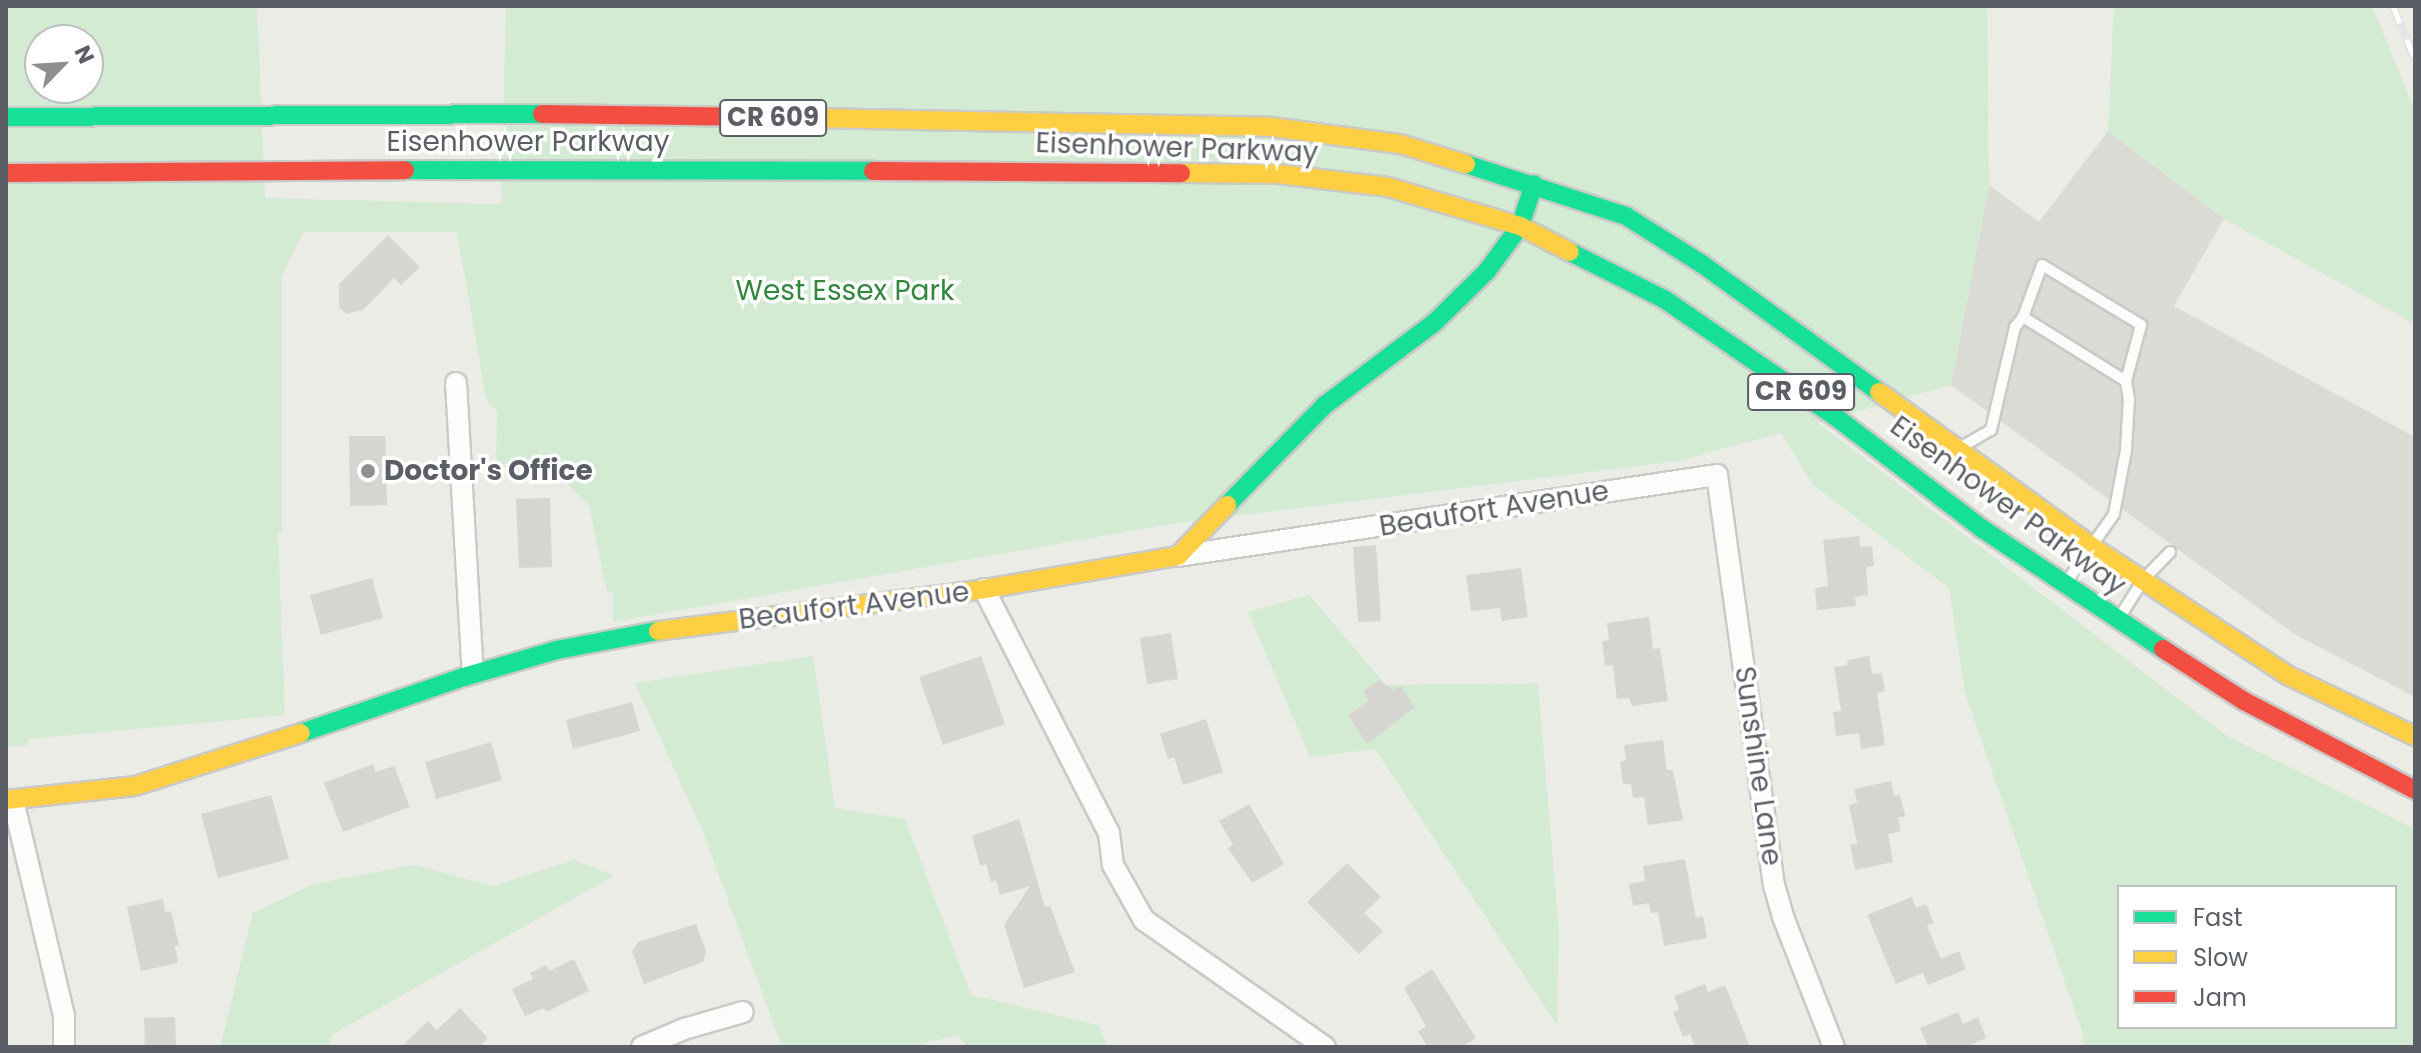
<!DOCTYPE html>
<style>
body{margin:0}
#map{position:relative;width:2421px;height:1053px;overflow:hidden;background:#ecece6;font-family:Poppins,sans-serif}
div>[style]{position:absolute}
.industrial>*{inset:0;background:#dbdbd6}
.green>*{inset:0;background:#d3ead3}
.building>*{inset:0;background:#d6d5d1}
.roads{filter:drop-shadow(2px 0 #c9cac8) drop-shadow(-2px 0 #c9cac8) drop-shadow(0 2px #c9cac8) drop-shadow(0 -2px #c9cac8)}
.lane>*{height:10px;margin:-5px;padding:0 5px;transform-origin:5px;border-radius:5px;background:#fcfcfb}
.street>*{height:20px;margin:-10px;padding:0 10px;transform-origin:10px;border-radius:10px;background:#fcfcfb}
.fast>*{height:18px;margin:-9px;padding:0 9px;transform-origin:9px;border-radius:9px;background:#16e098}
.slow>*{height:18px;margin:-9px;padding:0 9px;transform-origin:9px;border-radius:9px;background:#ffcf43}
.jam>*{height:18px;margin:-9px;padding:0 9px;transform-origin:9px;border-radius:9px;background:#f24e42}
.rail>*{height:9px;margin-top:-4.5px;transform-origin:0;background:repeating-linear-gradient(90deg,#fff 0 18px,#e4e4e3 0 36px);box-sizing:border-box;border-block:2px solid #e4e4e3}
.dots>*{width:22px;height:22px;translate:-50% -50%;box-sizing:border-box;border:4px solid #fff;border-radius:50%}
span{translate:-50% -50%;white-space:nowrap;text-align:center;line-height:1.15;-webkit-text-stroke:7px #fff;paint-order:stroke}
.shield-label span{padding:2px 6px;background:#fff;border:2px solid;border-radius:6px;-webkit-text-stroke-width:0}
.shield-label{font-size:26px;color:#5b5f65;font-weight:700}
.street-label{font-size:28px;color:#5b5f65}
.park-label{font-size:28px;color:#31873e}
.poi-label{font-size:28px;color:#5b5f65;font-weight:700}
.left{translate:0 -50%;text-align:left}
.frame{position:absolute;inset:0;border:8px solid #5b5f65;pointer-events:none}
.legend{position:absolute;left:2117px;top:885px;width:280px;height:144px;box-sizing:border-box;background:#fff;border:2px solid #bdbfc1;margin:0;padding:10px 14px;list-style:none;font-size:24px;color:#5b5f65}
.legend li{display:flex;align-items:center;gap:16px;height:40px}
.legend b{width:40px;border:2px solid #bdbfc1}
.north{position:absolute;left:24px;top:24px;width:80px;height:80px;box-sizing:border-box;background:#fff;border:2px solid #bdbfc1;border-radius:50%;rotate:65deg;font-size:22px;font-weight:700;line-height:32px;text-align:center;color:#5b5f65}
.north::after{content:'';display:block;margin:auto;width:28px;height:36px;background:#8e9092;clip-path:polygon(50% 0,100% 100%,50% 72%,0 100%)}
</style>
<div id="map">
<div class="industrial">
<div style="clip-path:polygon(2108px 131px,2224px 219px,2174px 306px,2415px 437px,2415px 697px,2296px 635px,1951px 385px,1989px 185px,2039px 222px)"></div>
</div>
<div class="green">
<div style="clip-path:polygon(evenodd,6px 6px,257px 6px,265px 198px,501px 204px,506px 6px,1987px 6px,1989px 185px,1951px 385px,1818px 423px,2227px 736px,2415px 829px,2415px 1047px,2084px 1047px,2083px 1034px,1965px 693px,1949px 588px,1813px 485px,1781px 433px,1678px 461px,1171px 524px,613px 622px,613px 592px,607px 592px,589px 506px,547px 463px,496px 464px,497px 411px,486px 399px,457px 232px,303px 232px,282px 276px,282px 532px,278px 533px,285px 715px,29px 739px,28px 745px,6px 747px,6px 6px,40px 40px,88px 40px,88px 88px,40px 88px,40px 40px,6px 6px,2119px 887px,2395px 887px,2395px 1027px,2119px 1027px,2119px 887px)"></div>
<div style="clip-path:polygon(2114px 6px,2372px 6px,2415px 111px,2415px 324px,2224px 219px,2108px 131px)"></div>
<div style="clip-path:polygon(1309px 595px,1386px 685px,1538px 683px,1559px 932px,1557px 1025px,1375px 749px,1310px 757px,1248px 612px)"></div>
<div style="clip-path:polygon(813px 656px,835px 808px,905px 819px,971px 995px,1098px 1025px,1108px 1047px,967px 1047px,958px 1035px,928px 1042px,925px 1047px,782px 1047px,703px 832px,635px 683px)"></div>
<div style="clip-path:polygon(574px 860px,614px 876px,333px 1034px,329px 1047px,220px 1047px,253px 913px,313px 884px,414px 865px,493px 886px)"></div>
</div>
<div class="building">
<div style="clip-path:polygon(388px 235px,420px 267px,401px 285px,394px 278px,363px 310px,346px 314px,339px 307px,339px 284px)"></div>
<div style="clip-path:polygon(349px 436px,385px 436px,387px 505px,350px 506px)"></div>
<div style="clip-path:polygon(550px 498px,552px 567px,519px 568px,516px 499px)"></div>
<div style="clip-path:polygon(1859px 536px,1860px 547px,1872px 546px,1874px 566px,1866px 567px,1868px 595px,1855px 597px,1856px 606px,1817px 610px,1815px 588px,1828px 586px,1823px 540px)"></div>
<div style="clip-path:polygon(1376px 545px,1381px 621px,1358px 622px,1353px 547px)"></div>
<div style="clip-path:polygon(1521px 568px,1528px 617px,1502px 621px,1500px 608px,1471px 611px,1466px 575px)"></div>
<div style="clip-path:polygon(372px 578px,383px 618px,321px 635px,310px 595px)"></div>
<div style="clip-path:polygon(1649px 617px,1653px 649px,1660px 648px,1668px 701px,1632px 706px,1629px 698px,1617px 699px,1613px 665px,1605px 666px,1602px 641px,1609px 640px,1607px 623px)"></div>
<div style="clip-path:polygon(1171px 633px,1178px 679px,1147px 684px,1140px 638px)"></div>
<div style="clip-path:polygon(981px 656px,1005px 724px,943px 745px,919px 677px)"></div>
<div style="clip-path:polygon(1869px 656px,1872px 674px,1882px 673px,1885px 691px,1877px 693px,1885px 745px,1861px 749px,1859px 733px,1836px 736px,1833px 712px,1841px 711px,1834px 667px,1848px 665px,1847px 660px)"></div>
<div style="clip-path:polygon(1379px 680px,1394px 690px,1401px 686px,1415px 707px,1367px 744px,1348px 715px,1369px 701px,1363px 691px)"></div>
<div style="clip-path:polygon(632px 702px,640px 731px,573px 749px,566px 720px)"></div>
<div style="clip-path:polygon(1206px 719px,1223px 772px,1183px 785px,1174px 757px,1168px 759px,1160px 734px)"></div>
<div style="clip-path:polygon(1663px 740px,1667px 770px,1673px 770px,1683px 820px,1648px 825px,1644px 797px,1633px 798px,1631px 784px,1623px 784px,1620px 762px,1626px 760px,1624px 745px)"></div>
<div style="clip-path:polygon(491px 742px,502px 780px,436px 799px,425px 762px)"></div>
<div style="clip-path:polygon(373px 764px,376px 772px,394px 766px,410px 807px,343px 832px,324px 783px)"></div>
<div style="clip-path:polygon(1891px 781px,1894px 796px,1900px 795px,1905px 816px,1898px 818px,1901px 831px,1888px 834px,1893px 862px,1855px 870px,1850px 845px,1857px 844px,1849px 805px,1857px 803px,1854px 789px)"></div>
<div style="clip-path:polygon(271px 795px,289px 859px,218px 878px,201px 814px)"></div>
<div style="clip-path:polygon(1249px 804px,1284px 864px,1252px 883px,1228px 848px,1233px 845px,1219px 821px)"></div>
<div style="clip-path:polygon(1019px 819px,1045px 907px,1050px 906px,1075px 972px,1024px 988px,1004px 925px,1030px 886px,1000px 895px,996px 880px,991px 882px,986px 864px,980px 866px,972px 836px)"></div>
<div style="clip-path:polygon(1685px 859px,1696px 918px,1703px 916px,1707px 938px,1664px 946px,1658px 912px,1651px 913px,1649px 903px,1633px 906px,1629px 884px,1645px 881px,1643px 866px)"></div>
<div style="clip-path:polygon(1347px 863px,1381px 897px,1364px 913px,1383px 931px,1359px 954px,1307px 902px)"></div>
<div style="clip-path:polygon(1912px 897px,1916px 908px,1926px 904px,1934px 923px,1927px 926px,1941px 959px,1959px 951px,1966px 969px,1928px 985px,1923px 973px,1896px 984px,1867px 915px)"></div>
<div style="clip-path:polygon(163px 899px,165px 912px,171px 911px,179px 945px,175px 946px,178px 963px,141px 971px,127px 907px)"></div>
<div style="clip-path:polygon(696px 924px,706px 951px,703px 962px,644px 984px,632px 952px,638px 942px)"></div>
<div style="clip-path:polygon(574px 959px,589px 991px,546px 1012px,544px 1008px,525px 1016px,512px 989px,533px 979px,530px 973px,546px 965px,549px 971px)"></div>
<div style="clip-path:polygon(1432px 969px,1476px 1038px,1462px 1047px,1428px 1047px,1418px 1032px,1426px 1026px,1404px 988px)"></div>
<div style="clip-path:polygon(1705px 984px,1708px 992px,1725px 985px,1750px 1047px,1695px 1047px,1690px 1034px,1683px 1037px,1673px 1012px,1679px 1010px,1674px 996px)"></div>
<div style="clip-path:polygon(460px 1008px,488px 1038px,479px 1047px,401px 1047px,428px 1021px,437px 1030px)"></div>
<div style="clip-path:polygon(1958px 1012px,1963px 1024px,1978px 1017px,1986px 1038px,1966px 1047px,1928px 1047px,1920px 1028px)"></div>
<div style="clip-path:polygon(175px 1017px,176px 1047px,145px 1047px,144px 1018px)"></div>
</div>
<div class="roads">
<div class="lane">
<div style="left:2023px;top:317px;width:55px;rotate:-69.9deg"></div>
<div style="left:2042px;top:265px;width:116px;rotate:31.2deg"></div>
<div style="left:2141px;top:325px;width:58px;rotate:105deg"></div>
<div style="left:1963px;top:446px;width:32px;rotate:-30deg"></div>
<div style="left:1991px;top:430px;width:106px;rotate:-76.9deg"></div>
<div style="left:2015px;top:327px;width:13px;rotate:-51deg"></div>
<div style="left:2023px;top:317px;width:121px;rotate:31.9deg"></div>
<div style="left:2126px;top:381px;width:18px;rotate:81deg"></div>
<div style="left:2129px;top:399px;width:51px;rotate:93.4deg"></div>
<div style="left:2126px;top:450px;width:65px;rotate:100.6deg"></div>
<div style="left:2114px;top:514px;width:80px;rotate:124.9deg"></div>
<div style="left:2121px;top:615px;width:41px;rotate:-57.8deg"></div>
<div style="left:2143px;top:580px;width:39px;rotate:-46deg"></div>
</div>
<div class="street">
<div style="left:456px;top:383px;width:291px;rotate:86.7deg"></div>
<div style="left:1178px;top:556px;width:545px;rotate:-8.55deg"></div>
<div style="left:1717px;top:475px;width:414px;rotate:82.1deg"></div>
<div style="left:1774px;top:885px;width:33px;rotate:74deg"></div>
<div style="left:1783px;top:917px;width:140px;rotate:68.6deg"></div>
<div style="left:984px;top:589px;width:274px;rotate:62.9deg"></div>
<div style="left:1109px;top:833px;width:32px;rotate:83deg"></div>
<div style="left:1113px;top:865px;width:63px;rotate:60.6deg"></div>
<div style="left:1144px;top:920px;width:221px;rotate:35.1deg"></div>
<div style="left:13px;top:800px;width:222px;rotate:76.7deg"></div>
<div style="left:64px;top:1016px;width:31px;rotate:90deg"></div>
<div style="left:642px;top:1047px;width:46px;rotate:-23.2deg"></div>
<div style="left:684px;top:1029px;width:61px;rotate:-16.1deg"></div>
</div>
<div class="fast">
<div style="left:6px;top:117px;width:536px;rotate:-0.32deg"></div>
<div style="left:1466px;top:164px;width:168px;rotate:18deg"></div>
<div style="left:1626px;top:216px;width:90px;rotate:32.3deg"></div>
<div style="left:1702px;top:264px;width:218px;rotate:35.9deg"></div>
<div style="left:405px;top:170px;width:468px;rotate:0.1deg"></div>
<div style="left:1570px;top:252px;width:105px;rotate:26.6deg"></div>
<div style="left:1664px;top:299px;width:209px;rotate:34.5deg"></div>
<div style="left:1836px;top:417px;width:183px;rotate:37.4deg"></div>
<div style="left:1981px;top:528px;width:219px;rotate:33.6deg"></div>
<div style="left:1227px;top:505px;width:140px;rotate:-45.6deg"></div>
<div style="left:1325px;top:405px;width:138px;rotate:-37deg"></div>
<div style="left:1435px;top:322px;width:73px;rotate:-44.4deg"></div>
<div style="left:1487px;top:271px;width:56px;rotate:-53.7deg"></div>
<div style="left:1520px;top:226px;width:44px;rotate:-71.6deg"></div>
<div style="left:301px;top:733px;width:172px;rotate:-19deg"></div>
<div style="left:464px;top:677px;width:97px;rotate:-16.2deg"></div>
<div style="left:557px;top:650px;width:103px;rotate:-10.7deg"></div>
</div>
<div class="slow">
<div style="left:813px;top:118px;width:458px;rotate:1.1deg"></div>
<div style="left:1271px;top:127px;width:130px;rotate:7.5deg"></div>
<div style="left:1400px;top:144px;width:69px;rotate:16.9deg"></div>
<div style="left:1181px;top:173px;width:97px;rotate:0.6deg"></div>
<div style="left:1278px;top:174px;width:111px;rotate:6.7deg"></div>
<div style="left:1388px;top:187px;width:138px;rotate:16.5deg"></div>
<div style="left:1520px;top:226px;width:56px;rotate:27.5deg"></div>
<div style="left:1879px;top:392px;width:266px;rotate:36deg"></div>
<div style="left:2094px;top:548px;width:233px;rotate:33.3deg"></div>
<div style="left:2289px;top:676px;width:140px;rotate:25.5deg"></div>
<div style="left:658px;top:631px;width:329px;rotate:-7.3deg"></div>
<div style="left:984px;top:589px;width:197px;rotate:-9.7deg"></div>
<div style="left:1178px;top:556px;width:71px;rotate:-46.1deg"></div>
<div style="left:6px;top:800px;width:130px;rotate:-6.2deg"></div>
<div style="left:135px;top:786px;width:174px;rotate:-17.7deg"></div>
</div>
<div class="jam">
<div style="left:542px;top:114px;width:271px;rotate:0.8deg"></div>
<div style="left:873px;top:171px;width:308px;rotate:0.4deg"></div>
<div style="left:6px;top:173px;width:399px;rotate:-0.4deg"></div>
<div style="left:2163px;top:649px;width:96px;rotate:32.7deg"></div>
<div style="left:2244px;top:701px;width:193px;rotate:27.5deg"></div>
</div>
</div>
<div class="rail">
<div style="left:2393px;top:6px;width:57px;rotate:67.5deg"></div>
</div>
<div class="dots">
<div style="left:368px;top:471px;background:#8e9092"></div>
</div>
<div class="shield-label">
<span style="left:773px;top:118px">CR 609</span>
<span style="left:1801px;top:392px">CR 609</span>
</div>
<div class="street-label">
<span style="left:528px;top:142px">Eisenhower Parkway</span>
<span style="left:1177px;top:148px;rotate:2deg">Eisenhower Parkway</span>
<span style="left:2008px;top:506px;rotate:36deg">Eisenhower Parkway</span>
<span style="left:1494px;top:509px;rotate:-9deg">Beaufort Avenue</span>
<span style="left:854px;top:606px;rotate:-7deg">Beaufort Avenue</span>
<span style="left:1758px;top:766px;rotate:82deg">Sunshine Lane</span>
</div>
<div class="park-label">
<span style="left:845px;top:291px">West Essex Park</span>
</div>
<div class="poi-label">
<span class="left" style="left:384px;top:471px">Doctor's Office</span>
</div>
<div class="frame"></div>
<ul class="legend">
<li><b style="height:10px;background:#16e098"></b>Fast</li>
<li><b style="height:10px;background:#ffcf43"></b>Slow</li>
<li><b style="height:10px;background:#f24e42"></b>Jam</li>
</ul>
<div class="north">N</div>
</div>
